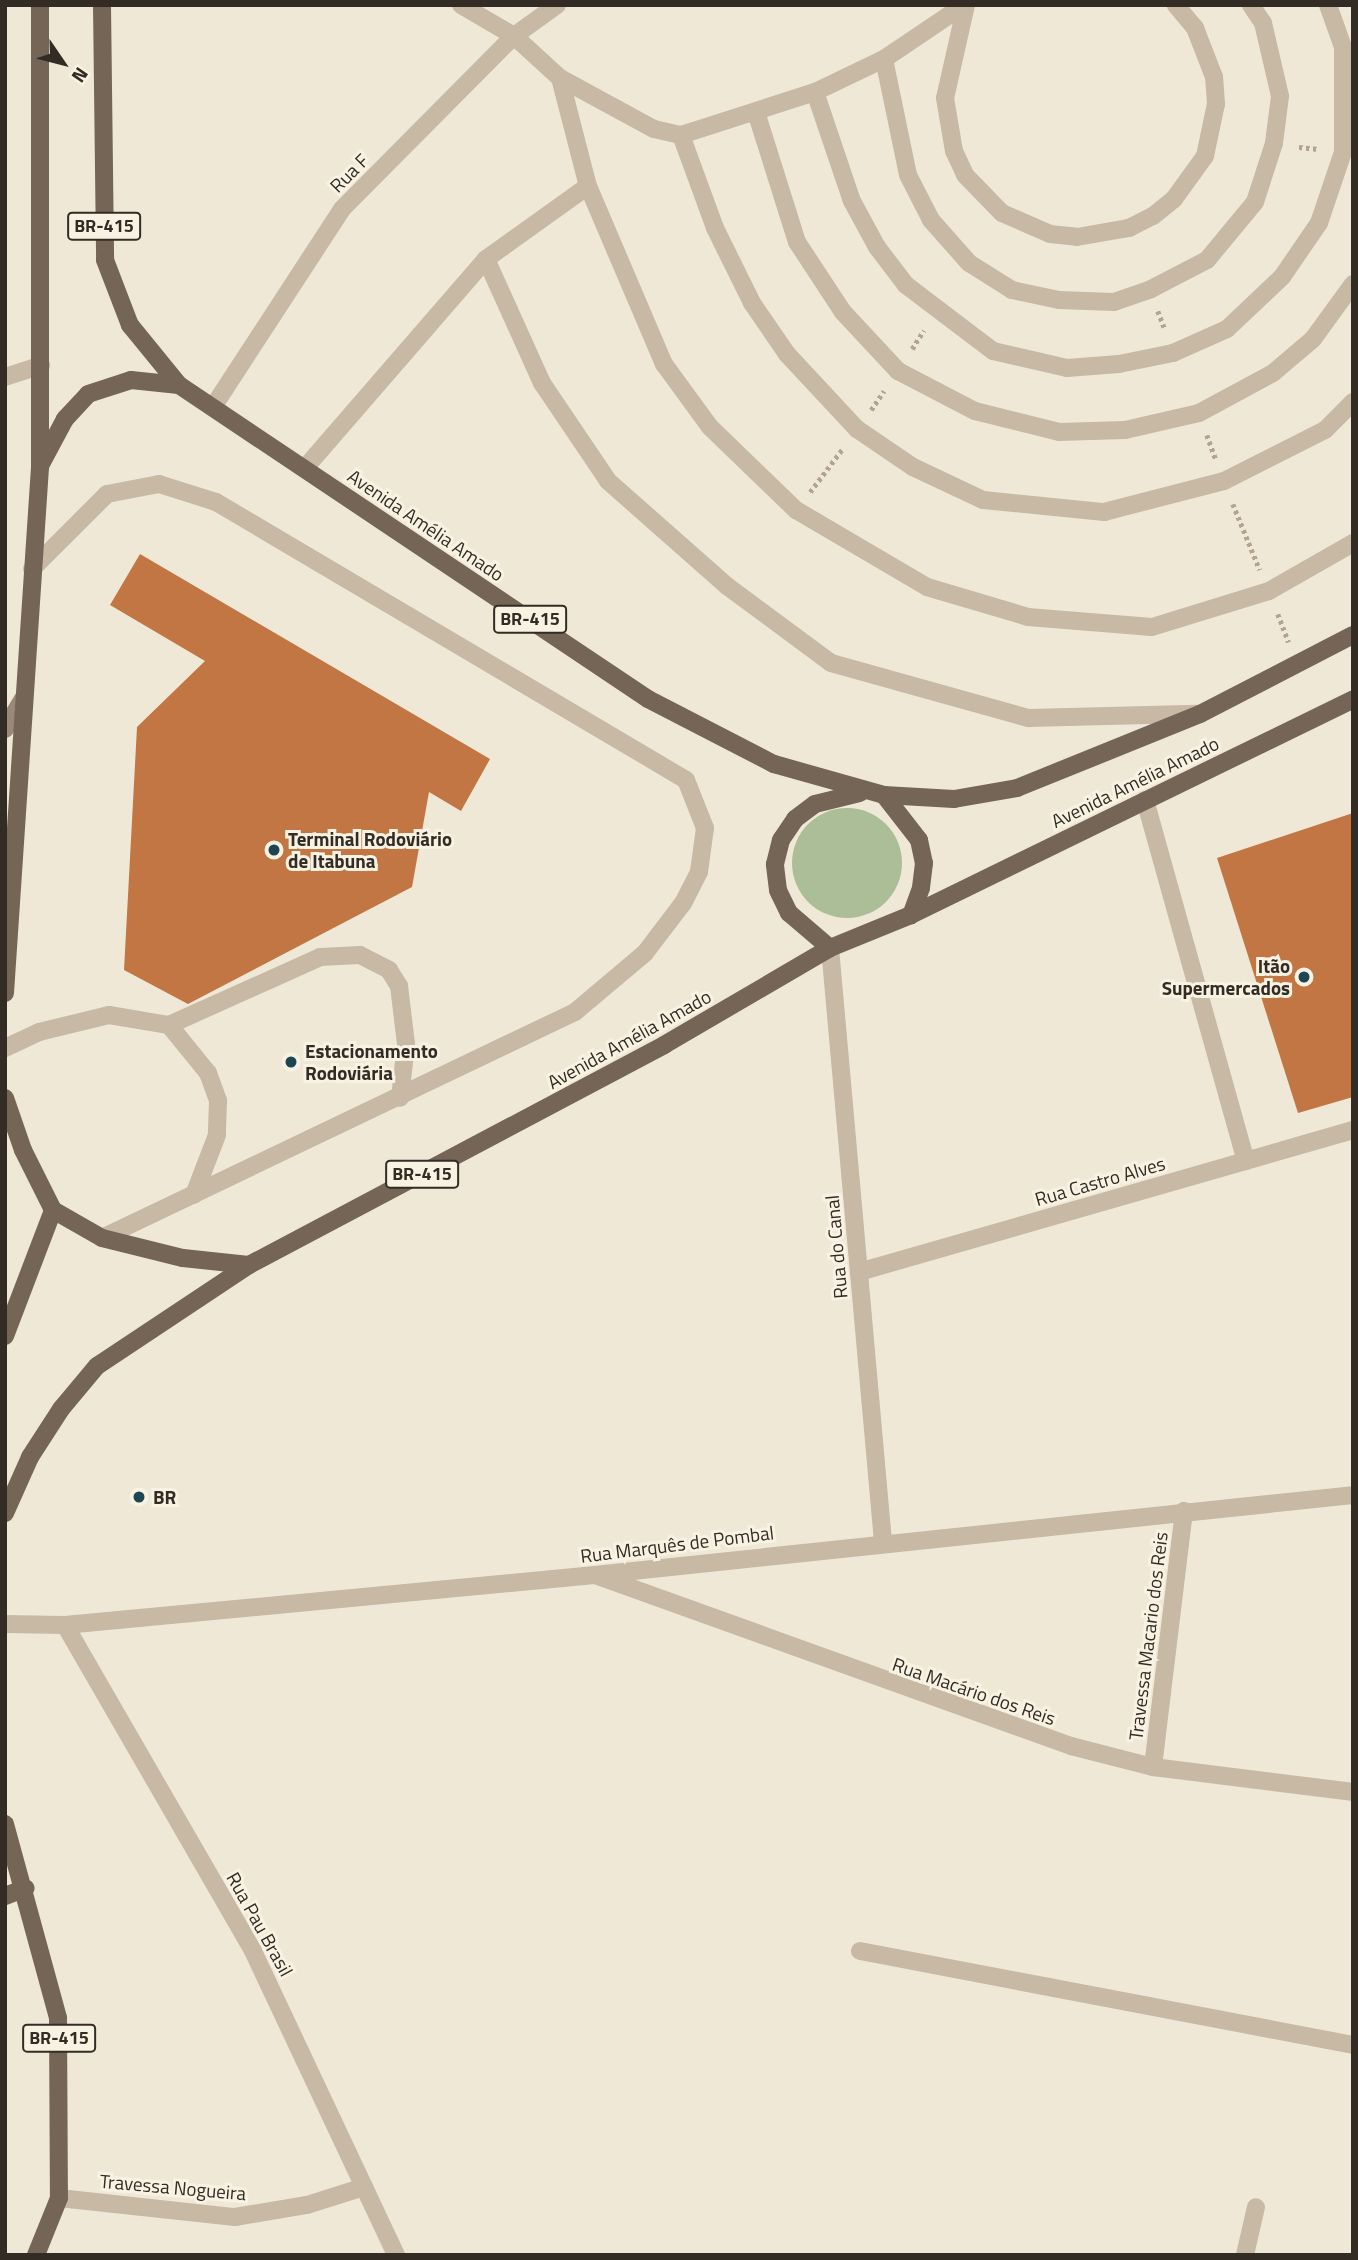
<!DOCTYPE html>
<meta charset="utf-8">
<style>
body{margin:0}
#map{position:relative;width:1358px;height:2260px;overflow:hidden;background:#f0e8d7;font-family:"Titillium Web",sans-serif}
div>[style]{position:absolute}
.green>*{inset:0;background:#abbe98}
.round{border-radius:50%}
.building>*{inset:0;background:#c27643}
.path>*{height:4.5px;margin-top:-2.25px;transform-origin:0;background:repeating-linear-gradient(90deg,#b2a48e 0 3.5px,transparent 0 7px)}
.service>*{height:18px;margin:-9px;padding:0 9px;transform-origin:9px;border-radius:9px;background:#c7b9a4}
.minor>*{height:18px;margin:-9px;padding:0 9px;transform-origin:9px;border-radius:9px;background:#c7b9a4}
.secondary>*{height:18px;margin:-9px;padding:0 9px;transform-origin:9px;border-radius:9px;background:#9a8976}
.primary>*{height:18px;margin:-9px;padding:0 9px;transform-origin:9px;border-radius:9px;background:#746557}
.dots>*{width:19px;height:19px;translate:-50% -50%;box-sizing:border-box;border:4px solid #f8f2e3;border-radius:50%}
span{translate:-50% -50%;white-space:nowrap;text-align:center;line-height:1.15;-webkit-text-stroke:6px #f8f2e3;paint-order:stroke}
.shield-label span{padding:2px 5px;background:#f8f2e3;border:2px solid;border-radius:5px;-webkit-text-stroke-width:0}
.shield-label{font-size:18px;color:#322c25;font-weight:700}
.street-label{font-size:19px;color:#322c25}
.poi-label{font-size:19px;color:#322c25;font-weight:700}
.left{translate:0 -50%;text-align:left}
.right{translate:-100% -50%;text-align:right}
.frame{position:absolute;inset:0;border:7px solid #322c25;pointer-events:none}
.north{position:absolute;left:28px;top:28px;width:70px;height:70px;-webkit-text-stroke:5px #f8f2e3;paint-order:stroke;rotate:125deg;font-size:19px;font-weight:700;line-height:28px;text-align:center;color:#322c25}
.north::after{content:'';display:block;margin:auto;width:24px;height:32px;background:#322c25;clip-path:polygon(50% 0,100% 100%,50% 72%,0 100%)}
</style>
<div id="map">
<div class="green">
<div class="round" style="left:792px;top:808px;width:110px;height:110px"></div>
</div>
<div class="building">
<div style="clip-path:polygon(140px 554px,490px 759px,461px 811px,429px 792px,412px 887px,188px 1004px,124px 970px,137px 727px,205px 661px,110px 605px)"></div>
<div style="clip-path:polygon(1353px 813px,1353px 1097px,1298px 1113px,1217px 858px)"></div>
</div>
<div class="path">
<div style="left:1299px;top:147px;width:19px;rotate:6deg"></div>
<div style="left:1158px;top:311px;width:19px;rotate:69deg"></div>
<div style="left:912px;top:349px;width:22px;rotate:-58deg"></div>
<div style="left:871px;top:410px;width:23px;rotate:-56deg"></div>
<div style="left:1207px;top:435px;width:27px;rotate:70deg"></div>
<div style="left:810px;top:492px;width:55px;rotate:-53.1deg"></div>
<div style="left:1233px;top:504px;width:71px;rotate:67.8deg"></div>
<div style="left:1278px;top:614px;width:30px;rotate:69deg"></div>
</div>
<div class="service">
<div style="left:966px;top:5px;width:95px;rotate:102.7deg"></div>
<div style="left:945px;top:98px;width:54px;rotate:80.4deg"></div>
<div style="left:954px;top:151px;width:26px;rotate:65deg"></div>
<div style="left:965px;top:175px;width:53px;rotate:45.8deg"></div>
<div style="left:1002px;top:213px;width:52px;rotate:23.6deg"></div>
<div style="left:1050px;top:234px;width:27px;rotate:6deg"></div>
<div style="left:1077px;top:237px;width:53px;rotate:-9.8deg"></div>
<div style="left:1129px;top:228px;width:27px;rotate:-27deg"></div>
<div style="left:1153px;top:216px;width:27px;rotate:-39deg"></div>
<div style="left:1174px;top:199px;width:53px;rotate:-54.2deg"></div>
<div style="left:1205px;top:156px;width:53px;rotate:-78.1deg"></div>
<div style="left:1216px;top:104px;width:27px;rotate:-94deg"></div>
<div style="left:1214px;top:77px;width:53px;rotate:-111.2deg"></div>
<div style="left:1195px;top:28px;width:30px;rotate:-130deg"></div>
<div style="left:884px;top:59px;width:118px;rotate:78.3deg"></div>
<div style="left:908px;top:175px;width:51px;rotate:62.9deg"></div>
<div style="left:931px;top:220px;width:57px;rotate:48.5deg"></div>
<div style="left:969px;top:263px;width:51px;rotate:32.1deg"></div>
<div style="left:1012px;top:290px;width:48px;rotate:12deg"></div>
<div style="left:1059px;top:300px;width:55px;rotate:2.1deg"></div>
<div style="left:1114px;top:302px;width:39px;rotate:-19deg"></div>
<div style="left:1151px;top:289px;width:63px;rotate:-27.4deg"></div>
<div style="left:1207px;top:260px;width:75px;rotate:-50.4deg"></div>
<div style="left:1255px;top:202px;width:62px;rotate:-72.1deg"></div>
<div style="left:1274px;top:143px;width:47px;rotate:-82.7deg"></div>
<div style="left:1280px;top:96px;width:75px;rotate:-103.1deg"></div>
<div style="left:1263px;top:23px;width:22px;rotate:-124deg"></div>
<div style="left:560px;top:78px;width:112px;rotate:75.5deg"></div>
<div style="left:588px;top:186px;width:194px;rotate:66.9deg"></div>
<div style="left:664px;top:364px;width:78px;rotate:53.9deg"></div>
<div style="left:710px;top:427px;width:120px;rotate:44deg"></div>
<div style="left:796px;top:510px;width:152px;rotate:30.4deg"></div>
<div style="left:927px;top:587px;width:105px;rotate:16.5deg"></div>
<div style="left:1028px;top:617px;width:124px;rotate:4.6deg"></div>
<div style="left:1152px;top:627px;width:122px;rotate:-17.1deg"></div>
<div style="left:1269px;top:591px;width:97px;rotate:-29.7deg"></div>
<div style="left:815px;top:92px;width:115px;rotate:71.3deg"></div>
<div style="left:852px;top:201px;width:52px;rotate:61.5deg"></div>
<div style="left:877px;top:247px;width:48px;rotate:52.7deg"></div>
<div style="left:906px;top:285px;width:109px;rotate:37.2deg"></div>
<div style="left:993px;top:351px;width:76px;rotate:12.9deg"></div>
<div style="left:1067px;top:368px;width:52px;rotate:-4.4deg"></div>
<div style="left:1119px;top:364px;width:55px;rotate:-11.5deg"></div>
<div style="left:1173px;top:353px;width:59px;rotate:-24deg"></div>
<div style="left:1227px;top:329px;width:76px;rotate:-43.4deg"></div>
<div style="left:1282px;top:277px;width:65px;rotate:-55.6deg"></div>
<div style="left:1319px;top:223px;width:75px;rotate:-71.3deg"></div>
<div style="left:1343px;top:152px;width:105px;rotate:-90deg"></div>
<div style="left:1343px;top:47px;width:45px;rotate:-109.7deg"></div>
<div style="left:756px;top:112px;width:136px;rotate:72.5deg"></div>
<div style="left:797px;top:242px;width:84px;rotate:56.7deg"></div>
<div style="left:843px;top:312px;width:81px;rotate:47deg"></div>
<div style="left:898px;top:371px;width:87px;rotate:27.5deg"></div>
<div style="left:975px;top:411px;width:87px;rotate:14deg"></div>
<div style="left:1059px;top:432px;width:66px;rotate:-1.7deg"></div>
<div style="left:1125px;top:430px;width:76px;rotate:-12.9deg"></div>
<div style="left:1199px;top:413px;width:84px;rotate:-28.4deg"></div>
<div style="left:1273px;top:373px;width:52px;rotate:-40.4deg"></div>
<div style="left:1313px;top:339px;width:68px;rotate:-54deg"></div>
<div style="left:681px;top:135px;width:99px;rotate:69.9deg"></div>
<div style="left:715px;top:228px;width:84px;rotate:63.7deg"></div>
<div style="left:752px;top:303px;width:62px;rotate:55.5deg"></div>
<div style="left:787px;top:354px;width:103px;rotate:47deg"></div>
<div style="left:857px;top:429px;width:68px;rotate:34.2deg"></div>
<div style="left:913px;top:467px;width:77px;rotate:25.2deg"></div>
<div style="left:983px;top:500px;width:122px;rotate:5.7deg"></div>
<div style="left:1104px;top:512px;width:124px;rotate:-14.5deg"></div>
<div style="left:1224px;top:481px;width:113px;rotate:-26.8deg"></div>
<div style="left:1325px;top:430px;width:40px;rotate:-45deg"></div>
<div style="left:486px;top:259px;width:125px;rotate:-35.6deg"></div>
<div style="left:32px;top:569px;width:106px;rotate:-45deg"></div>
<div style="left:107px;top:494px;width:53px;rotate:-10.9deg"></div>
<div style="left:159px;top:484px;width:60px;rotate:17.5deg"></div>
<div style="left:216px;top:502px;width:546px;rotate:30.6deg"></div>
<div style="left:686px;top:780px;width:52px;rotate:68.4deg"></div>
<div style="left:705px;top:828px;width:44px;rotate:97.8deg"></div>
<div style="left:699px;top:872px;width:35px;rotate:117deg"></div>
<div style="left:683px;top:903px;width:63px;rotate:127.2deg"></div>
<div style="left:645px;top:953px;width:92px;rotate:139.9deg"></div>
<div style="left:575px;top:1012px;width:524px;rotate:154.46deg"></div>
<div style="left:1145px;top:800px;width:375px;rotate:74.4deg"></div>
<div style="left:169px;top:1025px;width:166px;rotate:-24.2deg"></div>
<div style="left:320px;top:957px;width:40px;rotate:-2.9deg"></div>
<div style="left:360px;top:955px;width:33px;rotate:27deg"></div>
<div style="left:389px;top:970px;width:19px;rotate:58deg"></div>
<div style="left:399px;top:986px;width:58px;rotate:83.1deg"></div>
<div style="left:406px;top:1044px;width:54px;rotate:96.3deg"></div>
<div style="left:5px;top:1048px;width:38px;rotate:-25deg"></div>
<div style="left:39px;top:1032px;width:72px;rotate:-13.7deg"></div>
<div style="left:109px;top:1015px;width:61px;rotate:9.5deg"></div>
<div style="left:169px;top:1025px;width:62px;rotate:50.9deg"></div>
<div style="left:208px;top:1073px;width:30px;rotate:70deg"></div>
<div style="left:218px;top:1101px;width:34px;rotate:92deg"></div>
<div style="left:217px;top:1135px;width:64px;rotate:111deg"></div>
<div style="left:1245px;top:2255px;width:49px;rotate:-77.1deg"></div>
</div>
<div class="minor">
<div style="left:461px;top:5px;width:61px;rotate:30.3deg"></div>
<div style="left:514px;top:36px;width:62px;rotate:42.4deg"></div>
<div style="left:560px;top:78px;width:107px;rotate:28.5deg"></div>
<div style="left:654px;top:129px;width:28px;rotate:13deg"></div>
<div style="left:681px;top:135px;width:141px;rotate:-17.8deg"></div>
<div style="left:815px;top:92px;width:76px;rotate:-25.6deg"></div>
<div style="left:884px;top:59px;width:97px;rotate:-34deg"></div>
<div style="left:5px;top:377px;width:38px;rotate:-18deg"></div>
<div style="left:213px;top:407px;width:236px;rotate:-56.9deg"></div>
<div style="left:342px;top:209px;width:244px;rotate:-45.2deg"></div>
<div style="left:514px;top:36px;width:53px;rotate:-35.8deg"></div>
<div style="left:305px;top:468px;width:276px;rotate:-49.1deg"></div>
<div style="left:486px;top:259px;width:136px;rotate:65.7deg"></div>
<div style="left:542px;top:383px;width:118px;rotate:56deg"></div>
<div style="left:608px;top:481px;width:159px;rotate:41.4deg"></div>
<div style="left:727px;top:586px;width:129px;rotate:36.5deg"></div>
<div style="left:831px;top:663px;width:205px;rotate:15.6deg"></div>
<div style="left:1028px;top:718px;width:169px;rotate:-1.4deg"></div>
<div style="left:830px;top:948px;width:596px;rotate:84.9deg"></div>
<div style="left:859px;top:1272px;width:514px;rotate:-16.04deg"></div>
<div style="left:598px;top:1576px;width:503px;rotate:19.77deg"></div>
<div style="left:1071px;top:1746px;width:85px;rotate:14.4deg"></div>
<div style="left:1153px;top:1767px;width:202px;rotate:7.1deg"></div>
<div style="left:5px;top:1624px;width:60px;rotate:1deg"></div>
<div style="left:65px;top:1625px;width:532px;rotate:-5.39deg"></div>
<div style="left:595px;top:1575px;width:762px;rotate:-6.02deg"></div>
<div style="left:65px;top:1625px;width:376px;rotate:60deg"></div>
<div style="left:253px;top:1951px;width:336px;rotate:64.8deg"></div>
<div style="left:1153px;top:1767px;width:258px;rotate:-83.1deg"></div>
<div style="left:860px;top:1951px;width:502px;rotate:10.79deg"></div>
<div style="left:59px;top:2198px;width:177px;rotate:6.2deg"></div>
<div style="left:235px;top:2217px;width:73px;rotate:-9.5deg"></div>
<div style="left:307px;top:2205px;width:60px;rotate:-17.5deg"></div>
</div>
<div class="secondary">
<div style="left:5px;top:729px;width:35px;rotate:-59deg"></div>
</div>
<div class="primary">
<div style="left:102px;top:5px;width:255px;rotate:89.3deg"></div>
<div style="left:105px;top:260px;width:70px;rotate:69deg"></div>
<div style="left:130px;top:325px;width:77px;rotate:50.8deg"></div>
<div style="left:179px;top:385px;width:564px;rotate:33.8deg"></div>
<div style="left:648px;top:699px;width:142px;rotate:27.3deg"></div>
<div style="left:774px;top:764px;width:114px;rotate:15.7deg"></div>
<div style="left:884px;top:795px;width:70px;rotate:3.3deg"></div>
<div style="left:954px;top:799px;width:64px;rotate:-9.9deg"></div>
<div style="left:1017px;top:788px;width:197px;rotate:-22deg"></div>
<div style="left:1200px;top:714px;width:172px;rotate:-27.3deg"></div>
<div style="left:41px;top:464px;width:51px;rotate:-61.9deg"></div>
<div style="left:65px;top:419px;width:34px;rotate:-47deg"></div>
<div style="left:88px;top:394px;width:45px;rotate:-18deg"></div>
<div style="left:131px;top:380px;width:48px;rotate:5.9deg"></div>
<div style="left:884px;top:795px;width:57px;rotate:52.1deg"></div>
<div style="left:919px;top:840px;width:24px;rotate:78deg"></div>
<div style="left:924px;top:863px;width:25px;rotate:97deg"></div>
<div style="left:921px;top:888px;width:29px;rotate:110deg"></div>
<div style="left:830px;top:948px;width:54px;rotate:-139.5deg"></div>
<div style="left:789px;top:913px;width:25px;rotate:-116deg"></div>
<div style="left:778px;top:890px;width:26px;rotate:-97deg"></div>
<div style="left:775px;top:864px;width:25px;rotate:-76deg"></div>
<div style="left:781px;top:840px;width:25px;rotate:-56deg"></div>
<div style="left:795px;top:819px;width:25px;rotate:-37deg"></div>
<div style="left:815px;top:804px;width:46px;rotate:-13.7deg"></div>
<div style="left:5px;top:993px;width:527px;rotate:-86.19deg"></div>
<div style="left:40px;top:467px;width:462px;rotate:-90deg"></div>
<div style="left:5px;top:1098px;width:55px;rotate:70.9deg"></div>
<div style="left:23px;top:1150px;width:67px;rotate:63.4deg"></div>
<div style="left:53px;top:1210px;width:56px;rotate:29.7deg"></div>
<div style="left:102px;top:1238px;width:83px;rotate:13.9deg"></div>
<div style="left:183px;top:1258px;width:66px;rotate:6.1deg"></div>
<div style="left:5px;top:1336px;width:135px;rotate:-69.1deg"></div>
<div style="left:5px;top:1513px;width:61px;rotate:-65.9deg"></div>
<div style="left:30px;top:1457px;width:57px;rotate:-57.1deg"></div>
<div style="left:61px;top:1409px;width:56px;rotate:-50.1deg"></div>
<div style="left:97px;top:1366px;width:182px;rotate:-33.6deg"></div>
<div style="left:249px;top:1265px;width:470px;rotate:-27.9deg"></div>
<div style="left:664px;top:1045px;width:192px;rotate:-30.3deg"></div>
<div style="left:830px;top:948px;width:87px;rotate:-22.2deg"></div>
<div style="left:911px;top:915px;width:492px;rotate:-26deg"></div>
<div style="left:5px;top:1824px;width:201px;rotate:74.7deg"></div>
<div style="left:58px;top:2018px;width:180px;rotate:89.7deg"></div>
<div style="left:59px;top:2198px;width:61px;rotate:112deg"></div>
<div style="left:5px;top:1896px;width:22px;rotate:-21deg"></div>
</div>
<div class="dots">
<div style="left:274px;top:850px;background:#1d4652"></div>
<div style="left:1304px;top:977px;background:#1d4652"></div>
<div style="left:291px;top:1062px;background:#1d4652"></div>
<div style="left:139px;top:1497px;background:#1d4652"></div>
</div>
<div class="shield-label">
<span style="left:104px;top:226px">BR-415</span>
<span style="left:530px;top:619px">BR-415</span>
<span style="left:422px;top:1174px">BR-415</span>
<span style="left:59px;top:2038px">BR-415</span>
</div>
<div class="street-label">
<span style="left:349px;top:173px;rotate:-45deg">Rua F</span>
<span style="left:426px;top:525px;rotate:34deg">Avenida Amélia Amado</span>
<span style="left:1135px;top:782px;rotate:-26deg">Avenida Amélia Amado</span>
<span style="left:629px;top:1039px;rotate:-29deg">Avenida Amélia Amado</span>
<span style="left:1100px;top:1181px;rotate:-16deg">Rua Castro Alves</span>
<span style="left:836px;top:1247px;rotate:-95deg">Rua do Canal</span>
<span style="left:677px;top:1544px;rotate:-7deg">Rua Marquês de Pombal</span>
<span style="left:1148px;top:1636px;rotate:-83deg">Travessa Macario dos Reis</span>
<span style="left:974px;top:1691px;rotate:19deg">Rua Macário dos Reis</span>
<span style="left:260px;top:1924px;rotate:61deg">Rua Pau Brasil</span>
<span style="left:173px;top:2187px;rotate:5deg">Travessa Nogueira</span>
</div>
<div class="poi-label">
<span class="left" style="left:288px;top:850px">Terminal Rodoviário<br>de Itabuna</span>
<span class="right" style="left:1290px;top:977px">Itão<br>Supermercados</span>
<span class="left" style="left:305px;top:1062px">Estacionamento<br>Rodoviária</span>
<span class="left" style="left:153px;top:1497px">BR</span>
</div>
<div class="frame"></div>
<div class="north">N</div>
</div>
